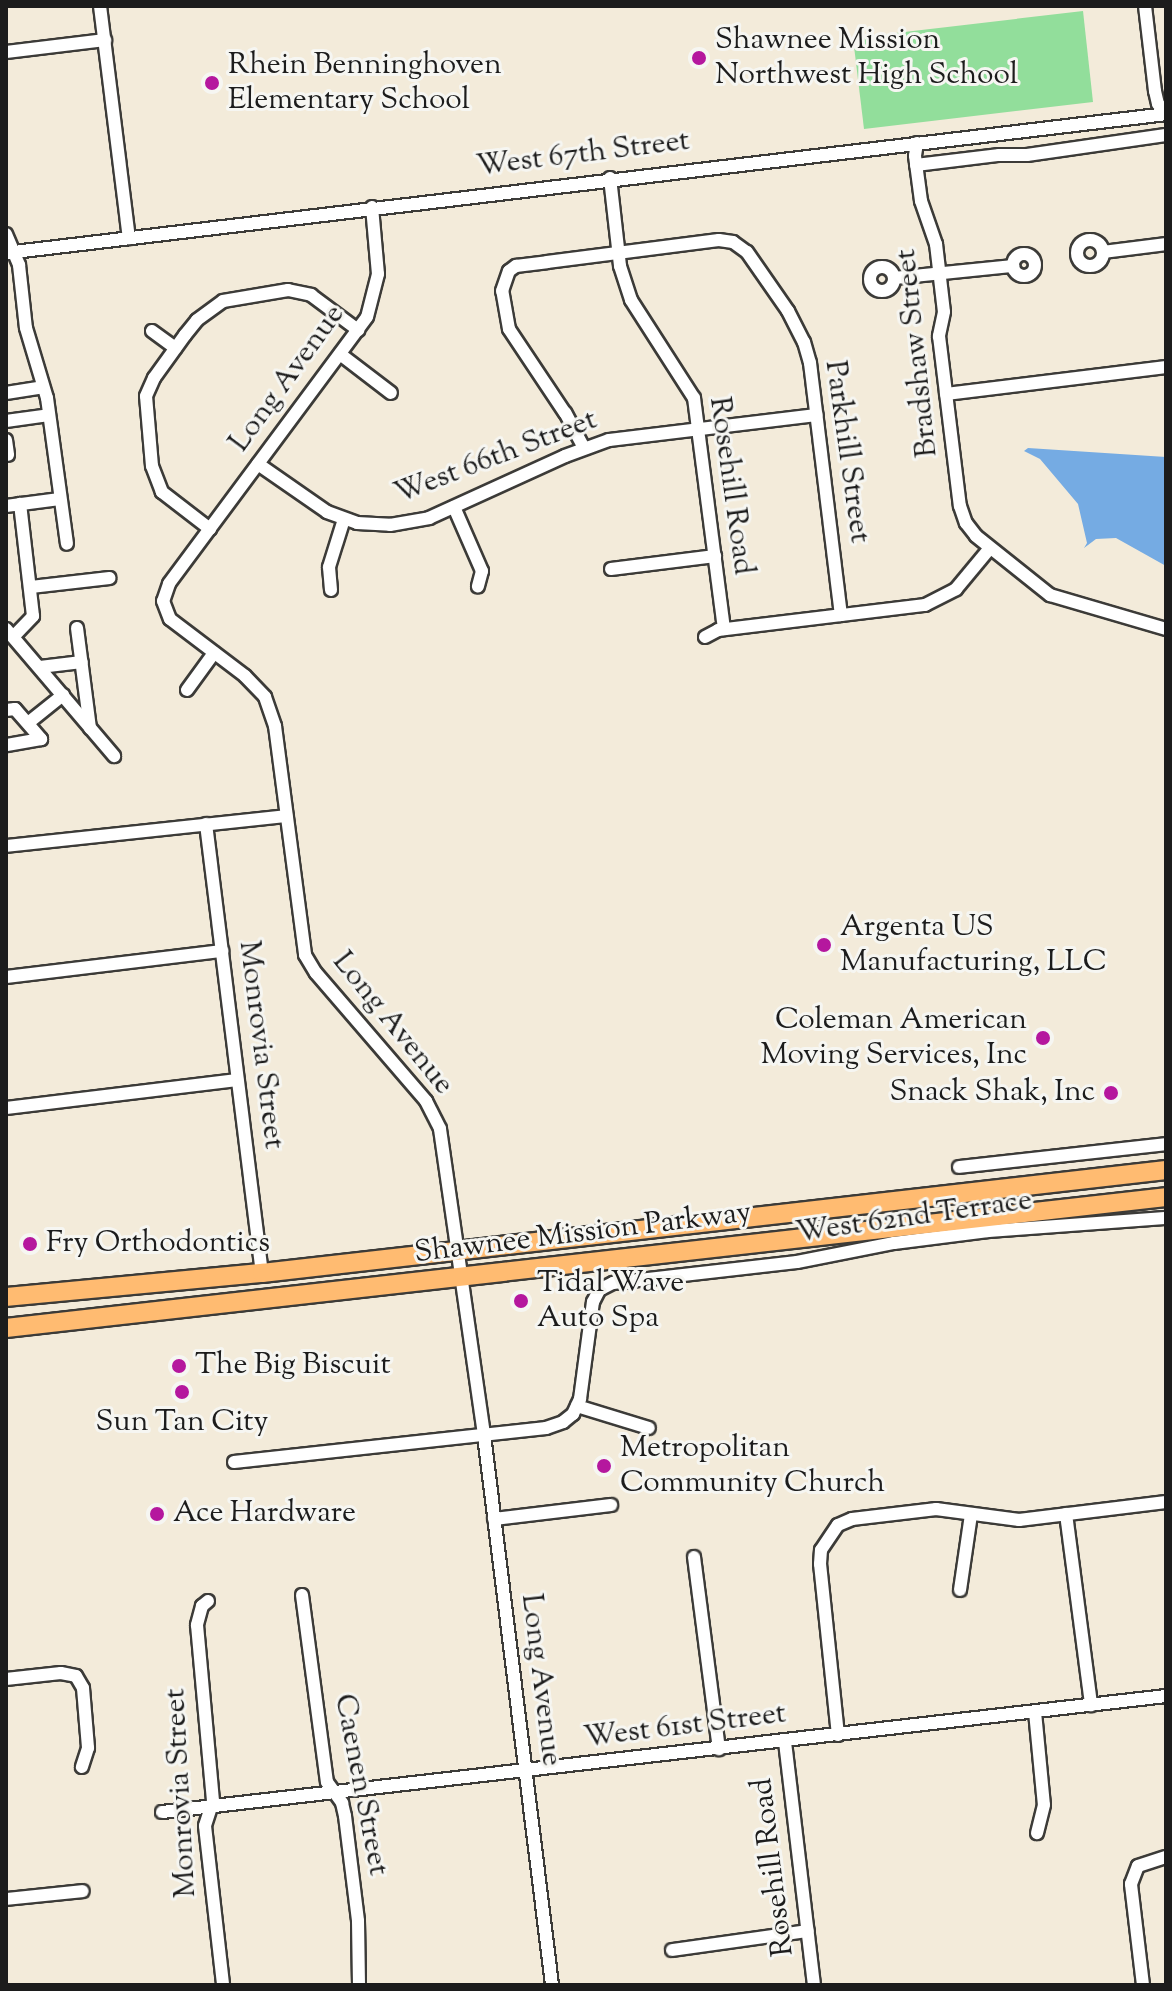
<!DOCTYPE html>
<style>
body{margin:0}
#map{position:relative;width:1172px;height:1991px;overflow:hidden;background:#f3ebda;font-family:"Sorts Mill Goudy",serif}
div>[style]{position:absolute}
.green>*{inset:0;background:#92de9b}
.water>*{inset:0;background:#75abe3}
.roads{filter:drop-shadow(2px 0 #3c3b38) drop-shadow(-2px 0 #3c3b38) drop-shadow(0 2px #3c3b38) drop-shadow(0 -2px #3c3b38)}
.minor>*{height:12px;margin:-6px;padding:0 6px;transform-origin:6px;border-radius:6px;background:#fff}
.minor>.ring{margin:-6px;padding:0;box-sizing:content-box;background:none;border:12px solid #fff;border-radius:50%}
.highway>*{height:18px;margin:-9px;padding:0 9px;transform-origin:9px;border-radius:9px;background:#ffbb71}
.dots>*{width:22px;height:22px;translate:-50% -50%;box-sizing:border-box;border:4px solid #f6f6f2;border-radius:50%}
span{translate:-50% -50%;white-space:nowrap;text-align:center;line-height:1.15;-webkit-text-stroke:6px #f6f6f2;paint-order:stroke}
.poi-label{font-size:30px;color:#1c1c1c}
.left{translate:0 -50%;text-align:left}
.right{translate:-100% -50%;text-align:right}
.street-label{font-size:30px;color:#1c1c1c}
.frame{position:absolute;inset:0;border:8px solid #1c1c1c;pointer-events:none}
</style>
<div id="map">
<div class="green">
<div style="clip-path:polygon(1083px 11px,1093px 102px,864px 129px,853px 38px)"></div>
</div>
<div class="water">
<div style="clip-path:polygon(1028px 448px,1166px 457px,1166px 566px,1116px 538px,1096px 539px,1084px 548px,1087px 543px,1078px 504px,1040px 459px,1024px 451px)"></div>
</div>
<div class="roads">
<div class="minor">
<div style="left:100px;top:6px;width:234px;rotate:82.9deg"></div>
<div style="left:1145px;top:6px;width:86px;rotate:83.3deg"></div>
<div style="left:1155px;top:91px;width:13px;rotate:77deg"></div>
<div style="left:1158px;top:104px;width:11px;rotate:45deg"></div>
<div style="left:6px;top:52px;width:100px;rotate:-6.9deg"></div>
<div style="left:917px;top:143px;width:13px;rotate:99deg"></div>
<div style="left:915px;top:156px;width:45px;rotate:82.4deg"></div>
<div style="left:921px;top:201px;width:46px;rotate:70.8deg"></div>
<div style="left:936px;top:244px;width:68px;rotate:83.3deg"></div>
<div style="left:944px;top:312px;width:25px;rotate:102deg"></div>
<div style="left:939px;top:336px;width:171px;rotate:83deg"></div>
<div style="left:960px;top:506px;width:18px;rotate:71deg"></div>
<div style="left:966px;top:523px;width:16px;rotate:52deg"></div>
<div style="left:976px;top:536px;width:95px;rotate:38.6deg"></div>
<div style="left:1050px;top:595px;width:121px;rotate:16.3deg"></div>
<div style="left:916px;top:165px;width:84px;rotate:-6.9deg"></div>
<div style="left:999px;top:155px;width:28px"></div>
<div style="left:1027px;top:155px;width:140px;rotate:-8.2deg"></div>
<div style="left:610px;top:178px;width:89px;rotate:83.5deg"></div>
<div style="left:620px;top:266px;width:36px;rotate:72deg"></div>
<div style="left:631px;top:300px;width:117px;rotate:57.3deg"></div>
<div style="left:694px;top:398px;width:233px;rotate:82.6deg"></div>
<div style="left:372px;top:207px;width:67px;rotate:84.9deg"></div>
<div style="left:378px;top:274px;width:44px;rotate:104.3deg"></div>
<div style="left:367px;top:317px;width:332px;rotate:126.6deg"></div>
<div style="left:169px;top:584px;width:18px;rotate:109deg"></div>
<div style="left:163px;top:601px;width:19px;rotate:69deg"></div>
<div style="left:170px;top:619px;width:94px;rotate:37.2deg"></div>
<div style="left:245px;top:676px;width:29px;rotate:46deg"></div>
<div style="left:265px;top:697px;width:31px;rotate:71deg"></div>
<div style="left:275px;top:726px;width:231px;rotate:82.5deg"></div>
<div style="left:305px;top:955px;width:21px;rotate:59deg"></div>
<div style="left:316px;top:973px;width:169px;rotate:49.3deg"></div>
<div style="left:426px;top:1101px;width:31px;rotate:63deg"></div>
<div style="left:440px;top:1129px;width:309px;rotate:81.8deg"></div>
<div style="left:484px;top:1435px;width:554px;rotate:82.95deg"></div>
<div style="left:6px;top:234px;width:34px;rotate:67deg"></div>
<div style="left:19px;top:265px;width:63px;rotate:83.7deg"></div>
<div style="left:26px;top:328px;width:73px;rotate:73.3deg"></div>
<div style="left:47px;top:398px;width:147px;rotate:82.2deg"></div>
<div class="ring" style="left:1077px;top:240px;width:14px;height:14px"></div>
<div style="left:1103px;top:252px;width:64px;rotate:-7.2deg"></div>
<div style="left:6px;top:253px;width:1168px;rotate:-6.83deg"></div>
<div class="ring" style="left:1013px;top:254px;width:10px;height:10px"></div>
<div class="ring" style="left:870px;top:267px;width:12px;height:12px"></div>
<div style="left:894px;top:278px;width:120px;rotate:-5.8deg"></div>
<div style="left:152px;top:331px;width:29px;rotate:36deg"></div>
<div style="left:340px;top:354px;width:64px;rotate:37.4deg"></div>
<div style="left:6px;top:393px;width:37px;rotate:-9deg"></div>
<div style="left:946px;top:394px;width:222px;rotate:-7deg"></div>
<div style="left:6px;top:421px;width:43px;rotate:-7.9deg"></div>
<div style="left:6px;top:440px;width:15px;rotate:82deg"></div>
<div style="left:584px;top:448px;width:40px;rotate:-118deg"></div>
<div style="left:565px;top:413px;width:101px;rotate:-123.7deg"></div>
<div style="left:509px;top:329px;width:39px;rotate:-100deg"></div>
<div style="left:502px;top:291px;width:21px;rotate:-71deg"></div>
<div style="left:509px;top:271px;width:9px;rotate:-36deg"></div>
<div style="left:516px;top:266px;width:31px;rotate:-7deg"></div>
<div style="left:547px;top:262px;width:173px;rotate:-7.3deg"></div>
<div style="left:719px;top:240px;width:14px;rotate:8deg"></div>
<div style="left:733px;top:242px;width:17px;rotate:36deg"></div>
<div style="left:747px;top:252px;width:72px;rotate:55.2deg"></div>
<div style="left:788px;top:311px;width:35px;rotate:63deg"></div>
<div style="left:804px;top:342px;width:22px;rotate:74deg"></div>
<div style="left:810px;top:363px;width:254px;rotate:83deg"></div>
<div style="left:258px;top:464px;width:84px;rotate:34.8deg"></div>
<div style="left:327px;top:512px;width:32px;rotate:20deg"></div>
<div style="left:357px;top:523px;width:33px;rotate:3deg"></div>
<div style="left:390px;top:525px;width:40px;rotate:-10deg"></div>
<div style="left:429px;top:518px;width:149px;rotate:-24.5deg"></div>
<div style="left:565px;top:456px;width:47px;rotate:-20deg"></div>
<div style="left:609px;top:440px;width:209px;rotate:-6.9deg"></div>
<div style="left:6px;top:506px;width:54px;rotate:-7.4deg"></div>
<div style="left:454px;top:507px;width:70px;rotate:66.4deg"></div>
<div style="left:482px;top:571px;width:16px;rotate:105deg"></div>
<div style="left:210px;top:529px;width:61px;rotate:-142.4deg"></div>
<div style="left:162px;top:492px;width:28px;rotate:-111deg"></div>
<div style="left:152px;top:466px;width:70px;rotate:-94.9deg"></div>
<div style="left:146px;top:396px;width:20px;rotate:-66deg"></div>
<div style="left:154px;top:378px;width:53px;rotate:-54.2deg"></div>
<div style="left:185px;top:335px;width:19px;rotate:-51deg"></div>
<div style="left:197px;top:320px;width:32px;rotate:-36deg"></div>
<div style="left:223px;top:301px;width:66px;rotate:-9.6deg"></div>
<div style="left:288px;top:290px;width:24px;rotate:12deg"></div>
<div style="left:311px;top:295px;width:59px;rotate:36.7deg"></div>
<div style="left:611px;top:569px;width:105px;rotate:-7.1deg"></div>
<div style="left:31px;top:587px;width:79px;rotate:-6.6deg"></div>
<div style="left:331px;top:590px;width:23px;rotate:-95deg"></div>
<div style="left:329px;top:567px;width:50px;rotate:-72.6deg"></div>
<div style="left:77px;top:628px;width:101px;rotate:82.6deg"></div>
<div style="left:6px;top:629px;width:167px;rotate:49.6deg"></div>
<div style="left:13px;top:637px;width:29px;rotate:-46deg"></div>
<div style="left:33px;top:616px;width:113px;rotate:-96.6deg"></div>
<div style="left:705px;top:637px;width:15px;rotate:-28deg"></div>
<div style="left:718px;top:630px;width:209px;rotate:-6.9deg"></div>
<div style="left:925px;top:605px;width:35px;rotate:-27deg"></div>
<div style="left:956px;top:589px;width:53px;rotate:-50.3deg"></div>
<div style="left:40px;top:667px;width:42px;rotate:-6.8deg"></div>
<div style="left:187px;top:690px;width:46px;rotate:-53.9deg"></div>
<div style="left:6px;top:710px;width:9px;rotate:-6deg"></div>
<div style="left:15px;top:709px;width:40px;rotate:49deg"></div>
<div style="left:41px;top:739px;width:36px;rotate:170deg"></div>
<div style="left:28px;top:723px;width:45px;rotate:-38.7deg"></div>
<div style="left:206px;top:824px;width:452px;rotate:82.9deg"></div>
<div style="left:6px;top:846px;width:282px;rotate:-6.1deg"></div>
<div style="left:6px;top:977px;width:218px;rotate:-6.9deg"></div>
<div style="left:6px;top:1108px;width:233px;rotate:-6.9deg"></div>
<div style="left:959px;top:1167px;width:208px;rotate:-6.3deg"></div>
<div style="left:577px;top:1406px;width:75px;rotate:17deg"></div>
<div style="left:234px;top:1462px;width:314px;rotate:-6.2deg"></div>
<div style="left:546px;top:1428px;width:18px;rotate:-19deg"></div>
<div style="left:563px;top:1422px;width:13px;rotate:-39deg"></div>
<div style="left:573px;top:1414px;width:17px;rotate:-65deg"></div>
<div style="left:580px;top:1399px;width:98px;rotate:-82.4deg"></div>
<div style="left:593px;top:1302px;width:13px;rotate:-63deg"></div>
<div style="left:599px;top:1290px;width:16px;rotate:-27deg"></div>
<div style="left:613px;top:1283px;width:185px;rotate:-6.5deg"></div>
<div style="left:797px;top:1262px;width:99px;rotate:-11.1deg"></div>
<div style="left:894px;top:1243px;width:95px;rotate:-7.3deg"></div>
<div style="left:988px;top:1231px;width:178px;rotate:-4.2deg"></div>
<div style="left:1066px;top:1514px;width:193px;rotate:82.5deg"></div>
<div style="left:494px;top:1519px;width:118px;rotate:-6.8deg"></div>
<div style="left:694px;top:1557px;width:194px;rotate:82.6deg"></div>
<div style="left:960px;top:1590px;width:76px;rotate:-81.7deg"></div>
<div style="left:302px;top:1595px;width:189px;rotate:82.4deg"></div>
<div style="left:327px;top:1782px;width:26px;rotate:54deg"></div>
<div style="left:342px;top:1803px;width:13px;rotate:77deg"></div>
<div style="left:345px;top:1816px;width:106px;rotate:82.9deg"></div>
<div style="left:358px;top:1921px;width:64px;rotate:89.1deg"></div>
<div style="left:208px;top:1601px;width:8px;rotate:140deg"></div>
<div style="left:202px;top:1606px;width:20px;rotate:105deg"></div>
<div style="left:197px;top:1625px;width:177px;rotate:84.8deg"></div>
<div style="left:213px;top:1801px;width:26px;rotate:108deg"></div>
<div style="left:205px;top:1826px;width:160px;rotate:83.5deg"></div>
<div style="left:6px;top:1679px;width:55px;rotate:-6.2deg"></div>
<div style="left:61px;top:1673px;width:15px;rotate:11deg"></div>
<div style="left:76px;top:1676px;width:14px;rotate:60deg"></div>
<div style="left:83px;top:1688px;width:60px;rotate:85.2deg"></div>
<div style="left:88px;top:1748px;width:20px;rotate:108deg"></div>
<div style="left:1035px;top:1712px;width:93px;rotate:84.5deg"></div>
<div style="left:1044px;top:1805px;width:29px;rotate:104deg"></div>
<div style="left:838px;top:1735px;width:172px;rotate:-96deg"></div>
<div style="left:820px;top:1564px;width:14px;rotate:-86deg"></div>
<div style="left:821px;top:1550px;width:30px;rotate:-56deg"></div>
<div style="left:838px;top:1525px;width:15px;rotate:-23deg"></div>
<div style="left:852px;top:1519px;width:85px;rotate:-6.8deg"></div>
<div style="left:936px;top:1509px;width:84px;rotate:7.5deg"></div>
<div style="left:1019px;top:1520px;width:148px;rotate:-7deg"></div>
<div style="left:785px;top:1742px;width:245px;rotate:83.2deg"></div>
<div style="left:162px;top:1812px;width:1011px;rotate:-6.59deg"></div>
<div style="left:6px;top:1899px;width:77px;rotate:-5.9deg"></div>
<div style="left:672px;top:1950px;width:137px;rotate:-8deg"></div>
<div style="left:1143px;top:1985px;width:102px;rotate:-96.8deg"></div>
<div style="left:1131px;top:1884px;width:19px;rotate:-69deg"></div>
<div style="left:1138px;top:1866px;width:29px;rotate:-18deg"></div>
</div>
<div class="highway">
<div style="left:6px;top:1297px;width:257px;rotate:-5.4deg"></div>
<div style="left:262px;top:1273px;width:910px;rotate:-6.5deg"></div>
<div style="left:6px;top:1328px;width:1167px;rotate:-6.44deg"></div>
</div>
</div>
<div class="dots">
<div style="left:699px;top:58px;background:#b5179e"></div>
<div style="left:212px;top:83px;background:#b5179e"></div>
<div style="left:824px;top:945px;background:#b5179e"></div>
<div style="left:1043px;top:1038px;background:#b5179e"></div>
<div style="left:1111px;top:1093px;background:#b5179e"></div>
<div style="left:30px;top:1244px;background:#b5179e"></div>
<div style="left:521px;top:1301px;background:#b5179e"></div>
<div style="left:179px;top:1366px;background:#b5179e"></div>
<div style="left:182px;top:1392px;background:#b5179e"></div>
<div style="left:604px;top:1466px;background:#b5179e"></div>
<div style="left:157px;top:1514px;background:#b5179e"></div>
</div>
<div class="poi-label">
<span class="left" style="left:715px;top:58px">Shawnee Mission<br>Northwest High School</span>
<span class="left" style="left:228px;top:83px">Rhein Benninghoven<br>Elementary School</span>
<span class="left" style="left:840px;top:945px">Argenta US<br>Manufacturing, LLC</span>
<span class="right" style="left:1027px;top:1038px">Coleman American<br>Moving Services, Inc</span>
<span class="right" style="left:1095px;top:1093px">Snack Shak, Inc</span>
<span class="left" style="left:46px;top:1244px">Fry Orthodontics</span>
<span class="left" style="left:537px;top:1301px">Tidal Wave<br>Auto Spa</span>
<span class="left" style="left:195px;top:1366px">The Big Biscuit</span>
<span style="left:182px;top:1423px">Sun Tan City</span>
<span class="left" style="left:620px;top:1466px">Metropolitan<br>Community Church</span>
<span class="left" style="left:173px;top:1514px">Ace Hardware</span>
</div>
<div class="street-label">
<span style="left:583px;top:155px;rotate:-7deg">West 67th Street</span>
<span style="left:918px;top:353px;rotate:-96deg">Bradshaw Street</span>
<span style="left:288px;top:379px;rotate:-54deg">Long Avenue</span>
<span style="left:846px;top:452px;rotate:82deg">Parkhill Street</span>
<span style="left:496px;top:458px;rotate:-21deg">West 66th Street</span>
<span style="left:730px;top:486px;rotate:82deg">Rosehill Road</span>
<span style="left:392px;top:1024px;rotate:51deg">Long Avenue</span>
<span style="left:260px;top:1045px;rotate:83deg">Monrovia Street</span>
<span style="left:914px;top:1218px;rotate:-8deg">West 62nd Terrace</span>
<span style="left:583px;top:1234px;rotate:-7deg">Shawnee Mission Parkway</span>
<span style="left:540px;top:1680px;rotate:83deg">Long Avenue</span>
<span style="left:685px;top:1727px;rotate:-7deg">West 61st Street</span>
<span style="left:360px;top:1785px;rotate:79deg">Caenen Street</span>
<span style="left:182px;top:1793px;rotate:-93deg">Monrovia Street</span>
<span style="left:774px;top:1867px;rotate:-97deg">Rosehill Road</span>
</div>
<div class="frame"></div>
</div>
